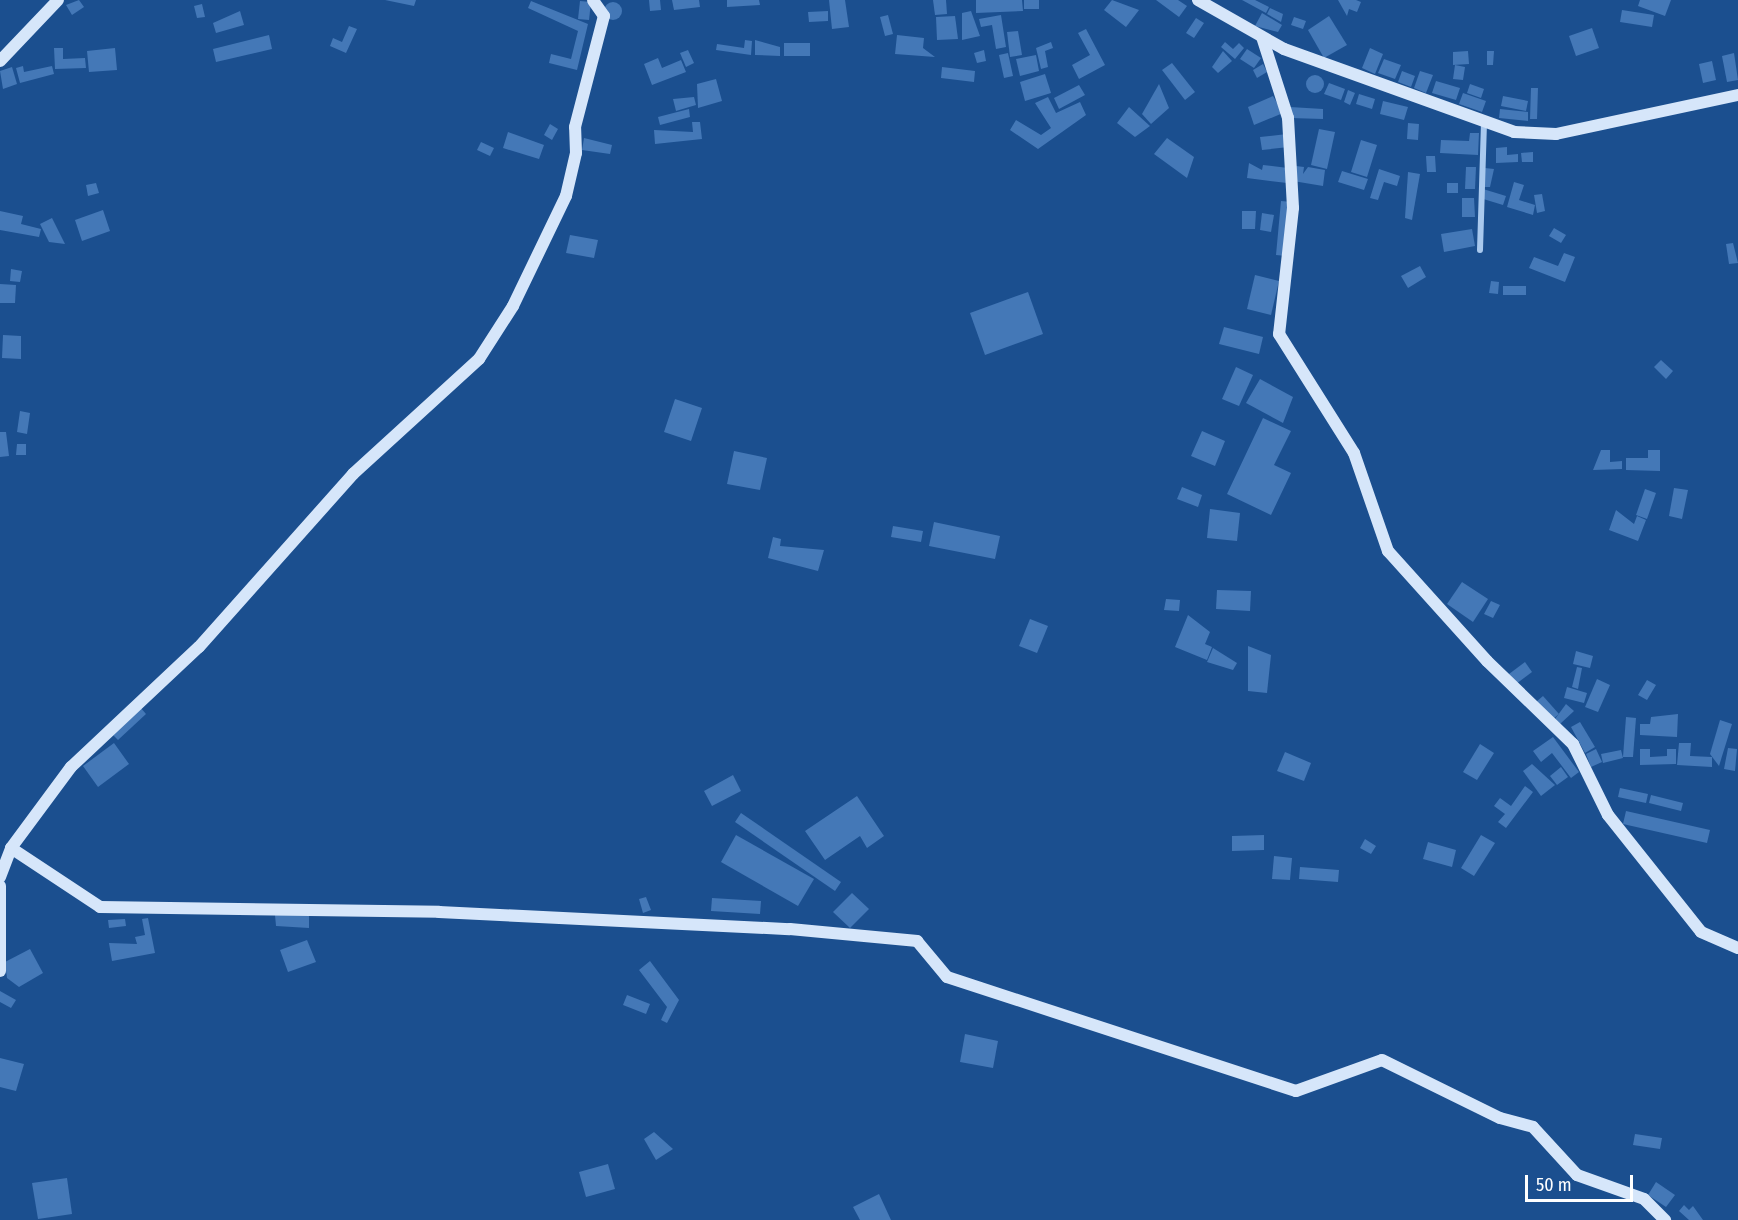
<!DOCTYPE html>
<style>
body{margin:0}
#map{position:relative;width:1738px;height:1220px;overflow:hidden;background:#1b4f8f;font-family:"Fira Sans Condensed",sans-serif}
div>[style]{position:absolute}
.building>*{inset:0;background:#4478b7}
.round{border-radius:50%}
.street>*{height:6px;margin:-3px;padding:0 3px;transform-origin:3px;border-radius:3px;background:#a9c9ee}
.secondary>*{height:12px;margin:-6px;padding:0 6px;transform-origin:6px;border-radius:6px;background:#d6e6fa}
span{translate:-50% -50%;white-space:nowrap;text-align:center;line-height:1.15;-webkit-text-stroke:4.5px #1b4f8f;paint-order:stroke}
.scale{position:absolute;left:1525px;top:1175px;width:108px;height:27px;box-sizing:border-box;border:3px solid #fff;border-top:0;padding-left:8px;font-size:18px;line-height:21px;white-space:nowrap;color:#fff;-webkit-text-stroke:4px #1b4f8f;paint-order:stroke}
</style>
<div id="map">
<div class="building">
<div style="clip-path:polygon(79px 0,84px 7px,72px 15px,66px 5px)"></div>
<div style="clip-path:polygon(385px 0,416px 0,414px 6px)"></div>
<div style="clip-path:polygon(649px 0,660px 0,661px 10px,650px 11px)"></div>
<div style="clip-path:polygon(672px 0,699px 0,700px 7px,674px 10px)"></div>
<div style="clip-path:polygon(727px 0,759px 0,760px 5px,727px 7px)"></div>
<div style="clip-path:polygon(829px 0,845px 0,849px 27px,832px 29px)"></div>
<div style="clip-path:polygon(933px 0,946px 0,947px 14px,935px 15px)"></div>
<div style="clip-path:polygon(976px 0,1022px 0,1023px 11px,976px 13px)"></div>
<div style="clip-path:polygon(1024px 0,1039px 0,1039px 9px,1024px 9px)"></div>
<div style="clip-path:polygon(1112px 0,1139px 10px,1126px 27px,1104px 10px)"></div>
<div style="clip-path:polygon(1156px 0,1178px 0,1187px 6px,1179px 17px)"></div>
<div style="clip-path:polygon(1242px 0,1255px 0,1269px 7px,1266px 13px)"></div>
<div style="clip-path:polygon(1338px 0,1356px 0,1361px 2px,1357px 12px,1349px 9px,1347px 16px)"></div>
<div style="clip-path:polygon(1640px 0,1671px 0,1665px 16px,1638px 6px)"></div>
<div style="clip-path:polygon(531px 1px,588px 24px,577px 70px,549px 63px,551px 54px,571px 59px,578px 31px,528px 8px)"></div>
<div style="clip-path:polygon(580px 1px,591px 2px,589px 20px,578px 19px)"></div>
<div class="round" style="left:604px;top:2px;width:18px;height:18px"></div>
<div style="clip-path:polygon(202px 4px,205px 17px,197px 18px,194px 6px)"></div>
<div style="clip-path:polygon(1270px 8px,1283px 14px,1281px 22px,1267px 14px)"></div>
<div style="clip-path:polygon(1622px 10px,1654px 15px,1652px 27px,1620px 22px)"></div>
<div style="clip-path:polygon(240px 11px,244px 25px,216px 33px,213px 23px)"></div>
<div style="clip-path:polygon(828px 11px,828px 21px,809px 22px,808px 12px)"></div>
<div style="clip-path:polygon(971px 11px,980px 36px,962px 40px,962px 13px)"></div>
<div style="clip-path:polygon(1262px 13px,1282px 25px,1278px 32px,1255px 26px)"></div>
<div style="clip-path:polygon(888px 15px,893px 34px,885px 36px,880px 17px)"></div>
<div style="clip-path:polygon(1001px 15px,1006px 47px,996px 49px,992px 25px,981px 27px,979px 19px)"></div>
<div style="clip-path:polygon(955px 16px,958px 39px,937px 40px,936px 17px)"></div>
<div style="clip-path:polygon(1329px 16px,1347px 45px,1324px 58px,1308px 30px)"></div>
<div style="clip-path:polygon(1294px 17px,1306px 21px,1303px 29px,1291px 25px)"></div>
<div style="clip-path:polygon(1196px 18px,1204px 23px,1194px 38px,1186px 33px)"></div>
<div style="clip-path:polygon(349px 26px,357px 29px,346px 53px,330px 46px,333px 38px,342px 42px)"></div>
<div style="clip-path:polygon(1592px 28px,1599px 48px,1576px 56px,1569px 36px)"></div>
<div style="clip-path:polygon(1086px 29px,1105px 65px,1079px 79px,1072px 65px,1090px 55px,1078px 33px)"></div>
<div style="clip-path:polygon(1018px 31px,1022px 55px,1010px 57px,1007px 32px)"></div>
<div style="clip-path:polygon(269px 35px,272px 49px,216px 62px,213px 49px)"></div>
<div style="clip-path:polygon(897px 35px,924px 38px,923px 48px,935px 57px,895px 54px)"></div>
<div style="clip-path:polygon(745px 40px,752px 41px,751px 55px,716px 50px,717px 44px,744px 48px)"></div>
<div style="clip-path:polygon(755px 40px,780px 47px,780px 56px,755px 55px)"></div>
<div style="clip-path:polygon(1051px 42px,1053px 48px,1045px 51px,1048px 67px,1041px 69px,1036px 48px)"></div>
<div style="clip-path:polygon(1225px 42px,1233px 49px,1239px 43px,1244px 48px,1235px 59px,1221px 47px)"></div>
<div style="clip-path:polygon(784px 43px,810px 43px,810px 56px,784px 56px)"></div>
<div style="clip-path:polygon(54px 48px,63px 48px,63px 59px,85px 58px,86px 68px,55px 69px)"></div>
<div style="clip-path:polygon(115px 48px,117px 70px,89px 72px,87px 51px)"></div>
<div style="clip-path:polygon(1370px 48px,1383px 54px,1375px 74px,1362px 68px)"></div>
<div style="clip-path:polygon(1247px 49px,1261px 58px,1254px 68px,1240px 59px)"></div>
<div style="clip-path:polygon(688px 50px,694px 63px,686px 67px,680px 53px)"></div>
<div style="clip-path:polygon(984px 50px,986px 61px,977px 63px,974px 53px)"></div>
<div style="clip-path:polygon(1223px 51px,1232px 61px,1218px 73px,1212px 67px)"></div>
<div style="clip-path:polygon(1468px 51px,1469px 64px,1453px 65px,1453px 52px)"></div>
<div style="clip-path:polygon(1487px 51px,1494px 51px,1493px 65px,1487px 65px)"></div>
<div style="clip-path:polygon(1008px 53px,1013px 76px,1004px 78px,999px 55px)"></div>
<div style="clip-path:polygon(1734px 53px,1738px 80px,1727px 82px,1722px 56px)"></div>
<div style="clip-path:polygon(1036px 55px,1039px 71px,1020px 76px,1016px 59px)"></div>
<div style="clip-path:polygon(658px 58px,662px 68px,681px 60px,686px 72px,652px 85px,644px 64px)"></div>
<div style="clip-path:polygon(1384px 59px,1401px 65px,1395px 79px,1378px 73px)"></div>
<div style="clip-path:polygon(1712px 61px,1716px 80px,1703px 83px,1699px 64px)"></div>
<div style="clip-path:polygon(1172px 63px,1195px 92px,1185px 100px,1162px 70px)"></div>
<div style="clip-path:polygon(1263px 64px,1267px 72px,1257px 78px,1253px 70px)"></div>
<div style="clip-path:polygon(1455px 65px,1465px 67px,1463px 80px,1453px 79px)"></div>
<div style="clip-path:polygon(23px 66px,24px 72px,52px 66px,54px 74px,20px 83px,16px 68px)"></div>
<div style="clip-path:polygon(12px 67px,17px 84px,3px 89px,0 71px)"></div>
<div style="clip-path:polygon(942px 67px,975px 71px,974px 82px,941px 78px)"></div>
<div style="clip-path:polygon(1402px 71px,1415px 76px,1411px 87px,1398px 82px)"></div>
<div style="clip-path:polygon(1420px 71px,1433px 75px,1426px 93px,1414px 88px)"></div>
<div style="clip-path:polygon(1045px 74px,1051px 93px,1025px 101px,1020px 82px)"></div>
<div class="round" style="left:1306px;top:75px;width:18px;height:18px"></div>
<div style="clip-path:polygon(716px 79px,722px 101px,698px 108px,697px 84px)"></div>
<div style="clip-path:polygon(1436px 81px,1460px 88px,1456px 100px,1432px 93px)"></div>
<div style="clip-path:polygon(1329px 83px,1345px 89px,1341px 100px,1324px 94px)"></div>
<div style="clip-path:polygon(1159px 84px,1169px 108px,1151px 124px,1142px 114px)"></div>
<div style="clip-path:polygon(1470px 84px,1484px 89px,1481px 98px,1467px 93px)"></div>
<div style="clip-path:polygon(1079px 85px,1085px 95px,1059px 109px,1054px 98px)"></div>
<div style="clip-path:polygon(1531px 88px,1538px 88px,1537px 119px,1530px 119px)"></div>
<div style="clip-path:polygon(1348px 90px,1355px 93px,1350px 105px,1344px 102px)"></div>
<div style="clip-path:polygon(1463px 93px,1486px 101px,1482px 112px,1459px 104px)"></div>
<div style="clip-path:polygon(1359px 94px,1375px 99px,1372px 109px,1356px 104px)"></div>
<div style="clip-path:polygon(1273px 96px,1283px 113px,1254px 125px,1248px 107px)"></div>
<div style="clip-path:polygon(1503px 96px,1528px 101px,1526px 111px,1501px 106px)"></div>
<div style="clip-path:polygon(694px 97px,696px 105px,676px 111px,673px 99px)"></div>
<div style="clip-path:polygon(1048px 97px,1056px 113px,1080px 102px,1086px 115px,1038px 149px,1010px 130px,1016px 120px,1041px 135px,1051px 128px,1035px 103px)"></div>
<div style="clip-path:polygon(1383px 101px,1408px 107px,1404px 120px,1380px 114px)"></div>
<div style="clip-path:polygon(1129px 107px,1150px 126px,1135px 137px,1117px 123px)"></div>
<div style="clip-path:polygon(1290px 107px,1323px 109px,1323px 119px,1290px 118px)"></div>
<div style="clip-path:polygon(689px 109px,690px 117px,660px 125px,658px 117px)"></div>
<div style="clip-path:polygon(1500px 109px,1528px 112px,1528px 121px,1499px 118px)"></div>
<div style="clip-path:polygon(692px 122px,700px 122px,702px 139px,655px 144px,654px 130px,693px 132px)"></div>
<div style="clip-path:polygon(1408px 123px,1419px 124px,1418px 140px,1407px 139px)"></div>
<div style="clip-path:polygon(550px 124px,558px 129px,552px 140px,544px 135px)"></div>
<div style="clip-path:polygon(1319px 129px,1335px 132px,1327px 169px,1311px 165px)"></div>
<div style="clip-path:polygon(508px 132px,544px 145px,539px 159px,503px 148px)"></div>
<div style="clip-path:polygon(1470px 133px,1479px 133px,1478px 155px,1440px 153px,1441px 140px,1469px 141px)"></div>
<div style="clip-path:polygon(1287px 134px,1289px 147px,1262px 150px,1260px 137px)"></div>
<div style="clip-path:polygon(584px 138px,612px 145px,610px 154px,582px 150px)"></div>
<div style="clip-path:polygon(1167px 138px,1194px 157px,1187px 178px,1154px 154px)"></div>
<div style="clip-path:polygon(1361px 140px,1377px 145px,1367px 177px,1351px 172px)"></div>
<div style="clip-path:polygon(481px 142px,494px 148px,490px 156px,477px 150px)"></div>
<div style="clip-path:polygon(1507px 147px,1507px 155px,1518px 154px,1518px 162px,1496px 163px,1496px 148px)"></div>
<div style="clip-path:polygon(1533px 152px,1533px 162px,1522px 162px,1521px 153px)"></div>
<div style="clip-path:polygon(1426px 156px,1435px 156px,1436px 172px,1427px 172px)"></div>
<div style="clip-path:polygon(1249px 163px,1262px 170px,1263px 165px,1288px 168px,1287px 183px,1247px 178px)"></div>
<div style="clip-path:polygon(1296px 166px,1304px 167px,1303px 174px,1308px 167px,1325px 170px,1323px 186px,1293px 181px)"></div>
<div style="clip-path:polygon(1466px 167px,1476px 167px,1475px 189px,1465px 189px)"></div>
<div style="clip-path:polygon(1485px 168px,1494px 169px,1490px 187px,1482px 187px)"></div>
<div style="clip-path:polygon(1379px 169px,1400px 176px,1397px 186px,1384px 182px,1378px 200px,1370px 198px)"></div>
<div style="clip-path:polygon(1342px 171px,1368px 179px,1364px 190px,1338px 182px)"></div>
<div style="clip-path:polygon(1408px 172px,1420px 174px,1412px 220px,1405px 218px)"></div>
<div style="clip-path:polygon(1514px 182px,1524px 185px,1519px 200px,1535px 205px,1533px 215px,1507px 207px)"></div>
<div style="clip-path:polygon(96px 183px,99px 193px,88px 196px,86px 185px)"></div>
<div style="clip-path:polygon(1447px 183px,1458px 183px,1458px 193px,1447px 193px)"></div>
<div style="clip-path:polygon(1483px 189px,1506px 196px,1503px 205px,1480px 198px)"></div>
<div style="clip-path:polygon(1542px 194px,1545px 211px,1537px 213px,1534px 195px)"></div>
<div style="clip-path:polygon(1462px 198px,1474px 198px,1475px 217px,1462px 217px)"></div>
<div style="clip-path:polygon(1281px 201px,1292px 202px,1286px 256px,1276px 255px)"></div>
<div style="clip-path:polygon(103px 210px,110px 231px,82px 241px,75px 220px)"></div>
<div style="clip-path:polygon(0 211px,23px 216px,21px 224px,41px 229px,39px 237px,0 230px)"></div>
<div style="clip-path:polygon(1242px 211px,1256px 211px,1255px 229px,1242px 229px)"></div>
<div style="clip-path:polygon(1262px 213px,1274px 215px,1271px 232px,1260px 230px)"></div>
<div style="clip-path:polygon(52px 218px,65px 244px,49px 242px,40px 224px)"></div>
<div style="clip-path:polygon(1554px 228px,1566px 235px,1561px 243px,1549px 236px)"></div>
<div style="clip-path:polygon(1472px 229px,1475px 246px,1444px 252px,1441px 234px)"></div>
<div style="clip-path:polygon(570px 235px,598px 240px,594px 258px,566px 253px)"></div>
<div style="clip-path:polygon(1733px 243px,1738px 263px,1729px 264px,1726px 244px)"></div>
<div style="clip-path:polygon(1564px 253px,1575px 257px,1565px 282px,1529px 268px,1534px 257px,1558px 266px)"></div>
<div style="clip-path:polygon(1420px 266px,1426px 277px,1408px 288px,1401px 276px)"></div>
<div style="clip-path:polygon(11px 269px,22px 271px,20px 282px,10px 281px)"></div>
<div style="clip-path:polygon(1255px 275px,1279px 281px,1271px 315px,1247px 309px)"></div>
<div style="clip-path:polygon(1491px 281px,1499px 282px,1498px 294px,1489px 293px)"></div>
<div style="clip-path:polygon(0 284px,16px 285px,15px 303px,0 303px)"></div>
<div style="clip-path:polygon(1503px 286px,1526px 286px,1526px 295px,1503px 295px)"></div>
<div style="clip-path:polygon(1028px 292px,1043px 334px,985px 355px,970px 313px)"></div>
<div style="clip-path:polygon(1224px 327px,1263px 337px,1259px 354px,1219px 344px)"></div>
<div style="clip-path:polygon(3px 335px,21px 336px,21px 359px,2px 358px)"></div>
<div style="clip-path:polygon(1661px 360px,1673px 371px,1666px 379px,1654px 367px)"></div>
<div style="clip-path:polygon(1236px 367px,1253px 375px,1239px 406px,1222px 399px)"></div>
<div style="clip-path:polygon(1260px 379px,1293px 397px,1283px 423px,1246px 403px)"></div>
<div style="clip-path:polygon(675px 399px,702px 408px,691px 441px,664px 432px)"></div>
<div style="clip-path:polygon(20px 411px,30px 413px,27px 434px,17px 432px)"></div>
<div style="clip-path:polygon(1263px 418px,1291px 431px,1274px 465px,1291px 473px,1271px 515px,1227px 494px)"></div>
<div style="clip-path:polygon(1202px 431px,1225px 441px,1215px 466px,1191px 456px)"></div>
<div style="clip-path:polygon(0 432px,6px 432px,9px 456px,0 457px)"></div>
<div style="clip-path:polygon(17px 444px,26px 444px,26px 455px,16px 455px)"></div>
<div style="clip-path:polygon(1601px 450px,1610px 450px,1610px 462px,1622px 461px,1622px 469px,1593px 470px)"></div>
<div style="clip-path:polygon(1648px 450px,1660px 450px,1660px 471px,1626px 470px,1626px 458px,1648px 458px)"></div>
<div style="clip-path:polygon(734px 451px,767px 458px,760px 490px,727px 484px)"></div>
<div style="clip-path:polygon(1182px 487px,1202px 495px,1198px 507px,1177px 499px)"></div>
<div style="clip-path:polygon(1674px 488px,1688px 490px,1682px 519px,1669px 516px)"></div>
<div style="clip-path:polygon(1645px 489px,1656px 493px,1647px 519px,1636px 515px)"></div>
<div style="clip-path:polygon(1210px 509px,1240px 513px,1237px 541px,1207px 538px)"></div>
<div style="clip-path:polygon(1616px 510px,1634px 524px,1637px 516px,1646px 520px,1638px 541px,1609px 530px)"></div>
<div style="clip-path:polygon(934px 522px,1000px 536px,995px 559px,929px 546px)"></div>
<div style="clip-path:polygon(893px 526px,923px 531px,921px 542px,891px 537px)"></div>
<div style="clip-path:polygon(773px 537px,781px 539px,780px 546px,824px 550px,818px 571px,768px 558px)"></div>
<div style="clip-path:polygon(1462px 582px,1488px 599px,1473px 622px,1447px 604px)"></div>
<div style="clip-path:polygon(1217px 590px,1251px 591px,1250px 611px,1216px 609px)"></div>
<div style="clip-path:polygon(1166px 599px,1180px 600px,1179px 611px,1164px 610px)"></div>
<div style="clip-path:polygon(1491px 601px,1500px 605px,1493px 618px,1484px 614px)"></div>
<div style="clip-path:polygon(1188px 615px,1210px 632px,1205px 644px,1212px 647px,1207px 660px,1175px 647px)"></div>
<div style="clip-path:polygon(1030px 619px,1048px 626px,1037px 653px,1019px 646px)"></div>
<div style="clip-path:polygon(1248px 646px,1271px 655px,1267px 693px,1248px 691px)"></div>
<div style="clip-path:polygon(1213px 648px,1237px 663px,1233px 670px,1207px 662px)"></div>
<div style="clip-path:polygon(1576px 651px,1593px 656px,1590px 668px,1573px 664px)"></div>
<div style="clip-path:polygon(1525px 662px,1532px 672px,1516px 684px,1509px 674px)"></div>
<div style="clip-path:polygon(1577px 667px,1582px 668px,1578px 689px,1572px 687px)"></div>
<div style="clip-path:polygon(1597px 679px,1610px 685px,1598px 712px,1585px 707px)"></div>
<div style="clip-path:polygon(1647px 680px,1656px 685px,1647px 700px,1638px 695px)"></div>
<div style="clip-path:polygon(1567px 687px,1587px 693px,1584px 703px,1564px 698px)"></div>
<div style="clip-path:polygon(1543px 696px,1559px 714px,1552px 720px,1536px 702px)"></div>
<div style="clip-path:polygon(1566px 704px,1574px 711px,1560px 724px,1555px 719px)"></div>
<div style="clip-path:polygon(140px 707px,146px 714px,118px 740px,111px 733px)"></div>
<div style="clip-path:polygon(1678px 714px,1677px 737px,1640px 735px,1640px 724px,1650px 724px,1651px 717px)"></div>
<div style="clip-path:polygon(1626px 717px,1636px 718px,1633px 757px,1623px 757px)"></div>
<div style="clip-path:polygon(1720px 720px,1732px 724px,1719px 766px,1710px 754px)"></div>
<div style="clip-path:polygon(1580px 722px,1595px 747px,1585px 753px,1571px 727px)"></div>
<div style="clip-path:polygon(1553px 737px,1579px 772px,1571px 778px,1552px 753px,1541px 762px,1533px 751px)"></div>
<div style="clip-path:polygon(114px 743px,129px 764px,98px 787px,83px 766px)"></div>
<div style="clip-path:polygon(1679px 743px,1691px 743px,1690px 756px,1712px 757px,1712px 767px,1677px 765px)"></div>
<div style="clip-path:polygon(1480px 744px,1494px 753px,1477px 780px,1463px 772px)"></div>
<div style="clip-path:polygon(1728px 748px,1737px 749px,1735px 771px,1724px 769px)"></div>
<div style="clip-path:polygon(1596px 749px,1602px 762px,1591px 767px,1586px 754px)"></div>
<div style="clip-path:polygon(1640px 749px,1650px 749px,1650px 757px,1667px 756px,1667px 749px,1676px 749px,1676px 764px,1640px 765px)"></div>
<div style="clip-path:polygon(1621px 750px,1623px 758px,1603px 763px,1601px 754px)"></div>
<div style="clip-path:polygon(1285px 752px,1311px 763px,1304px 781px,1277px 771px)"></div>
<div style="clip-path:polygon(1532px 764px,1555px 785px,1541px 796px,1523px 771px)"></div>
<div style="clip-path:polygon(1561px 767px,1568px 777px,1557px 785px,1550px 776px)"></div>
<div style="clip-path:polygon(733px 775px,741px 791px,712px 806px,704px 791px)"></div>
<div style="clip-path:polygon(1525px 786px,1533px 792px,1506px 828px,1498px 822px,1505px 814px,1494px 806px,1500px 798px,1511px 806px)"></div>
<div style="clip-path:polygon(1620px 788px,1648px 794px,1646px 803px,1618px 797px)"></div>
<div style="clip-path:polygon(1651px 795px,1683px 803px,1681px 811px,1649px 803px)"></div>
<div style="clip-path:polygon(857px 796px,884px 836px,867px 848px,860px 836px,825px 860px,805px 831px)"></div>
<div style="clip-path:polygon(1626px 811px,1710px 830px,1707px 843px,1623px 824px)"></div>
<div style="clip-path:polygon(741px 813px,841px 882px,835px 891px,735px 822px)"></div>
<div style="clip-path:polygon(736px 835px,814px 879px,798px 906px,721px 862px)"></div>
<div style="clip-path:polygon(1264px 835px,1264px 850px,1232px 851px,1232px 836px)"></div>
<div style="clip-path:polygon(1481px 835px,1495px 843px,1474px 876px,1461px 868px)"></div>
<div style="clip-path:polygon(1365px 839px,1376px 846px,1371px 854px,1360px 848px)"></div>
<div style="clip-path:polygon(1428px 842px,1456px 850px,1452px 867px,1423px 859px)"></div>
<div style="clip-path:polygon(1274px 856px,1292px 858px,1290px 880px,1272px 879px)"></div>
<div style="clip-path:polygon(1300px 867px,1339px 870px,1338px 882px,1299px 879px)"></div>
<div style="clip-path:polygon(852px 893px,869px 909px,850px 928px,833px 912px)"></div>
<div style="clip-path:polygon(646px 897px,651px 910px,643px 913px,639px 899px)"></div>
<div style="clip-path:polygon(712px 898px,761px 901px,760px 914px,711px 911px)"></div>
<div style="clip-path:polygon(309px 914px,309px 928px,276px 926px,275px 915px)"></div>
<div style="clip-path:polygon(148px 918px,155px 953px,112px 961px,109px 943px,137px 944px,135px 937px,145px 935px,142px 919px)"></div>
<div style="clip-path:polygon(125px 919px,126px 926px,109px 928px,108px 920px)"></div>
<div style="clip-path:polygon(307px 940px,316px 962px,288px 972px,280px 950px)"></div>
<div style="clip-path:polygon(30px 949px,43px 973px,19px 987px,7px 978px,5px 962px)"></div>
<div style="clip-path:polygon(650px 961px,679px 1000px,667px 1023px,661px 1020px,667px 1007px,639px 970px)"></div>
<div style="clip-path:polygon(0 991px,16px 1000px,11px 1008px,0 1002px)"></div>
<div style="clip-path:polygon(627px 995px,650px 1004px,646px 1014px,623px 1005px)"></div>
<div style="clip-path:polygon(965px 1034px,998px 1041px,993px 1068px,960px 1062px)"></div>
<div style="clip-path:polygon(0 1058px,24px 1064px,16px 1091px,0 1087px)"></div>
<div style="clip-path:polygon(654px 1132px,673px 1149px,656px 1160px,644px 1139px)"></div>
<div style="clip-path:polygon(1635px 1134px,1662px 1138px,1660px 1149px,1633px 1145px)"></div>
<div style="clip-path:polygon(608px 1164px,615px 1189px,586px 1197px,579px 1172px)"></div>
<div style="clip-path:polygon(67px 1178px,72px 1214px,38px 1219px,32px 1183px)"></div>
<div style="clip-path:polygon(1656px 1182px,1675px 1195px,1666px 1207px,1648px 1195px)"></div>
<div style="clip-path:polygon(879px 1194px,891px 1220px,860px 1220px,853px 1207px)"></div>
<div style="clip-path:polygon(1684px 1205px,1689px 1210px,1693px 1206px,1703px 1220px,1689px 1220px,1679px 1211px)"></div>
</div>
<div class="street">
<div style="left:1480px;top:250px;width:128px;rotate:-88.2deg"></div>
</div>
<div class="secondary">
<div style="left:1198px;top:0;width:99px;rotate:29.7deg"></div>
<div style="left:1284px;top:49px;width:245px;rotate:19.8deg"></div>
<div style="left:1514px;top:132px;width:42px;rotate:2.7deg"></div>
<div style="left:1556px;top:134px;width:186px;rotate:-12.1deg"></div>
<div style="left:1262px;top:37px;width:85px;rotate:72.2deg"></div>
<div style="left:1288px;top:118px;width:90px;rotate:86.8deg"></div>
<div style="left:1293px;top:208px;width:127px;rotate:96.3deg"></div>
<div style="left:1279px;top:334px;width:141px;rotate:57.8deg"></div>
<div style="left:1354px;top:453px;width:104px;rotate:70.9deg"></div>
<div style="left:1388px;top:551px;width:148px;rotate:48deg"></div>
<div style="left:1487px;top:661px;width:120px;rotate:44deg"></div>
<div style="left:1573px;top:744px;width:79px;rotate:63.8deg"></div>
<div style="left:1608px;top:815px;width:149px;rotate:51.5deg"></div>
<div style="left:1701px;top:932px;width:40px;rotate:23.4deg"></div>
<div style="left:0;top:61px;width:84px;rotate:-46.4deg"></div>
<div style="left:11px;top:848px;width:107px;rotate:33.5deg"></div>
<div style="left:100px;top:907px;width:339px;rotate:0.8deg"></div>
<div style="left:439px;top:912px;width:351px;rotate:2.8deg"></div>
<div style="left:790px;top:929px;width:128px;rotate:5.4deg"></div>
<div style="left:917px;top:941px;width:47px;rotate:50.2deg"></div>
<div style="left:947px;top:977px;width:367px;rotate:18.1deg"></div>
<div style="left:1296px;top:1091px;width:91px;rotate:-19.8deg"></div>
<div style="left:1382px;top:1060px;width:131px;rotate:26.2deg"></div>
<div style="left:1500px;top:1118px;width:34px;rotate:15deg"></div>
<div style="left:1533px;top:1127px;width:65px;rotate:47.5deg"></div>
<div style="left:1577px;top:1175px;width:71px;rotate:19.7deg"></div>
<div style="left:1644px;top:1199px;width:30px;rotate:45deg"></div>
<div style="left:0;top:877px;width:31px;rotate:-69deg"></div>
<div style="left:11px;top:848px;width:101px;rotate:-53.5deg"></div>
<div style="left:71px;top:767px;width:175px;rotate:-43.2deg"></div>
<div style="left:199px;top:647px;width:232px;rotate:-48.3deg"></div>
<div style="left:353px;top:474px;width:171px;rotate:-42.4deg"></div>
<div style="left:479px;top:359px;width:63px;rotate:-57.3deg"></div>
<div style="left:513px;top:306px;width:122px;rotate:-64.3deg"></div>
<div style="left:566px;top:196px;width:44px;rotate:-76.9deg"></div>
<div style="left:576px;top:153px;width:26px;rotate:-92deg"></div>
<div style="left:575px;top:127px;width:115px;rotate:-75.4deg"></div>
<div style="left:604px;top:16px;width:19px;rotate:-125deg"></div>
<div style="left:0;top:886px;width:85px;rotate:90deg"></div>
</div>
<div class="scale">50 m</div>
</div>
